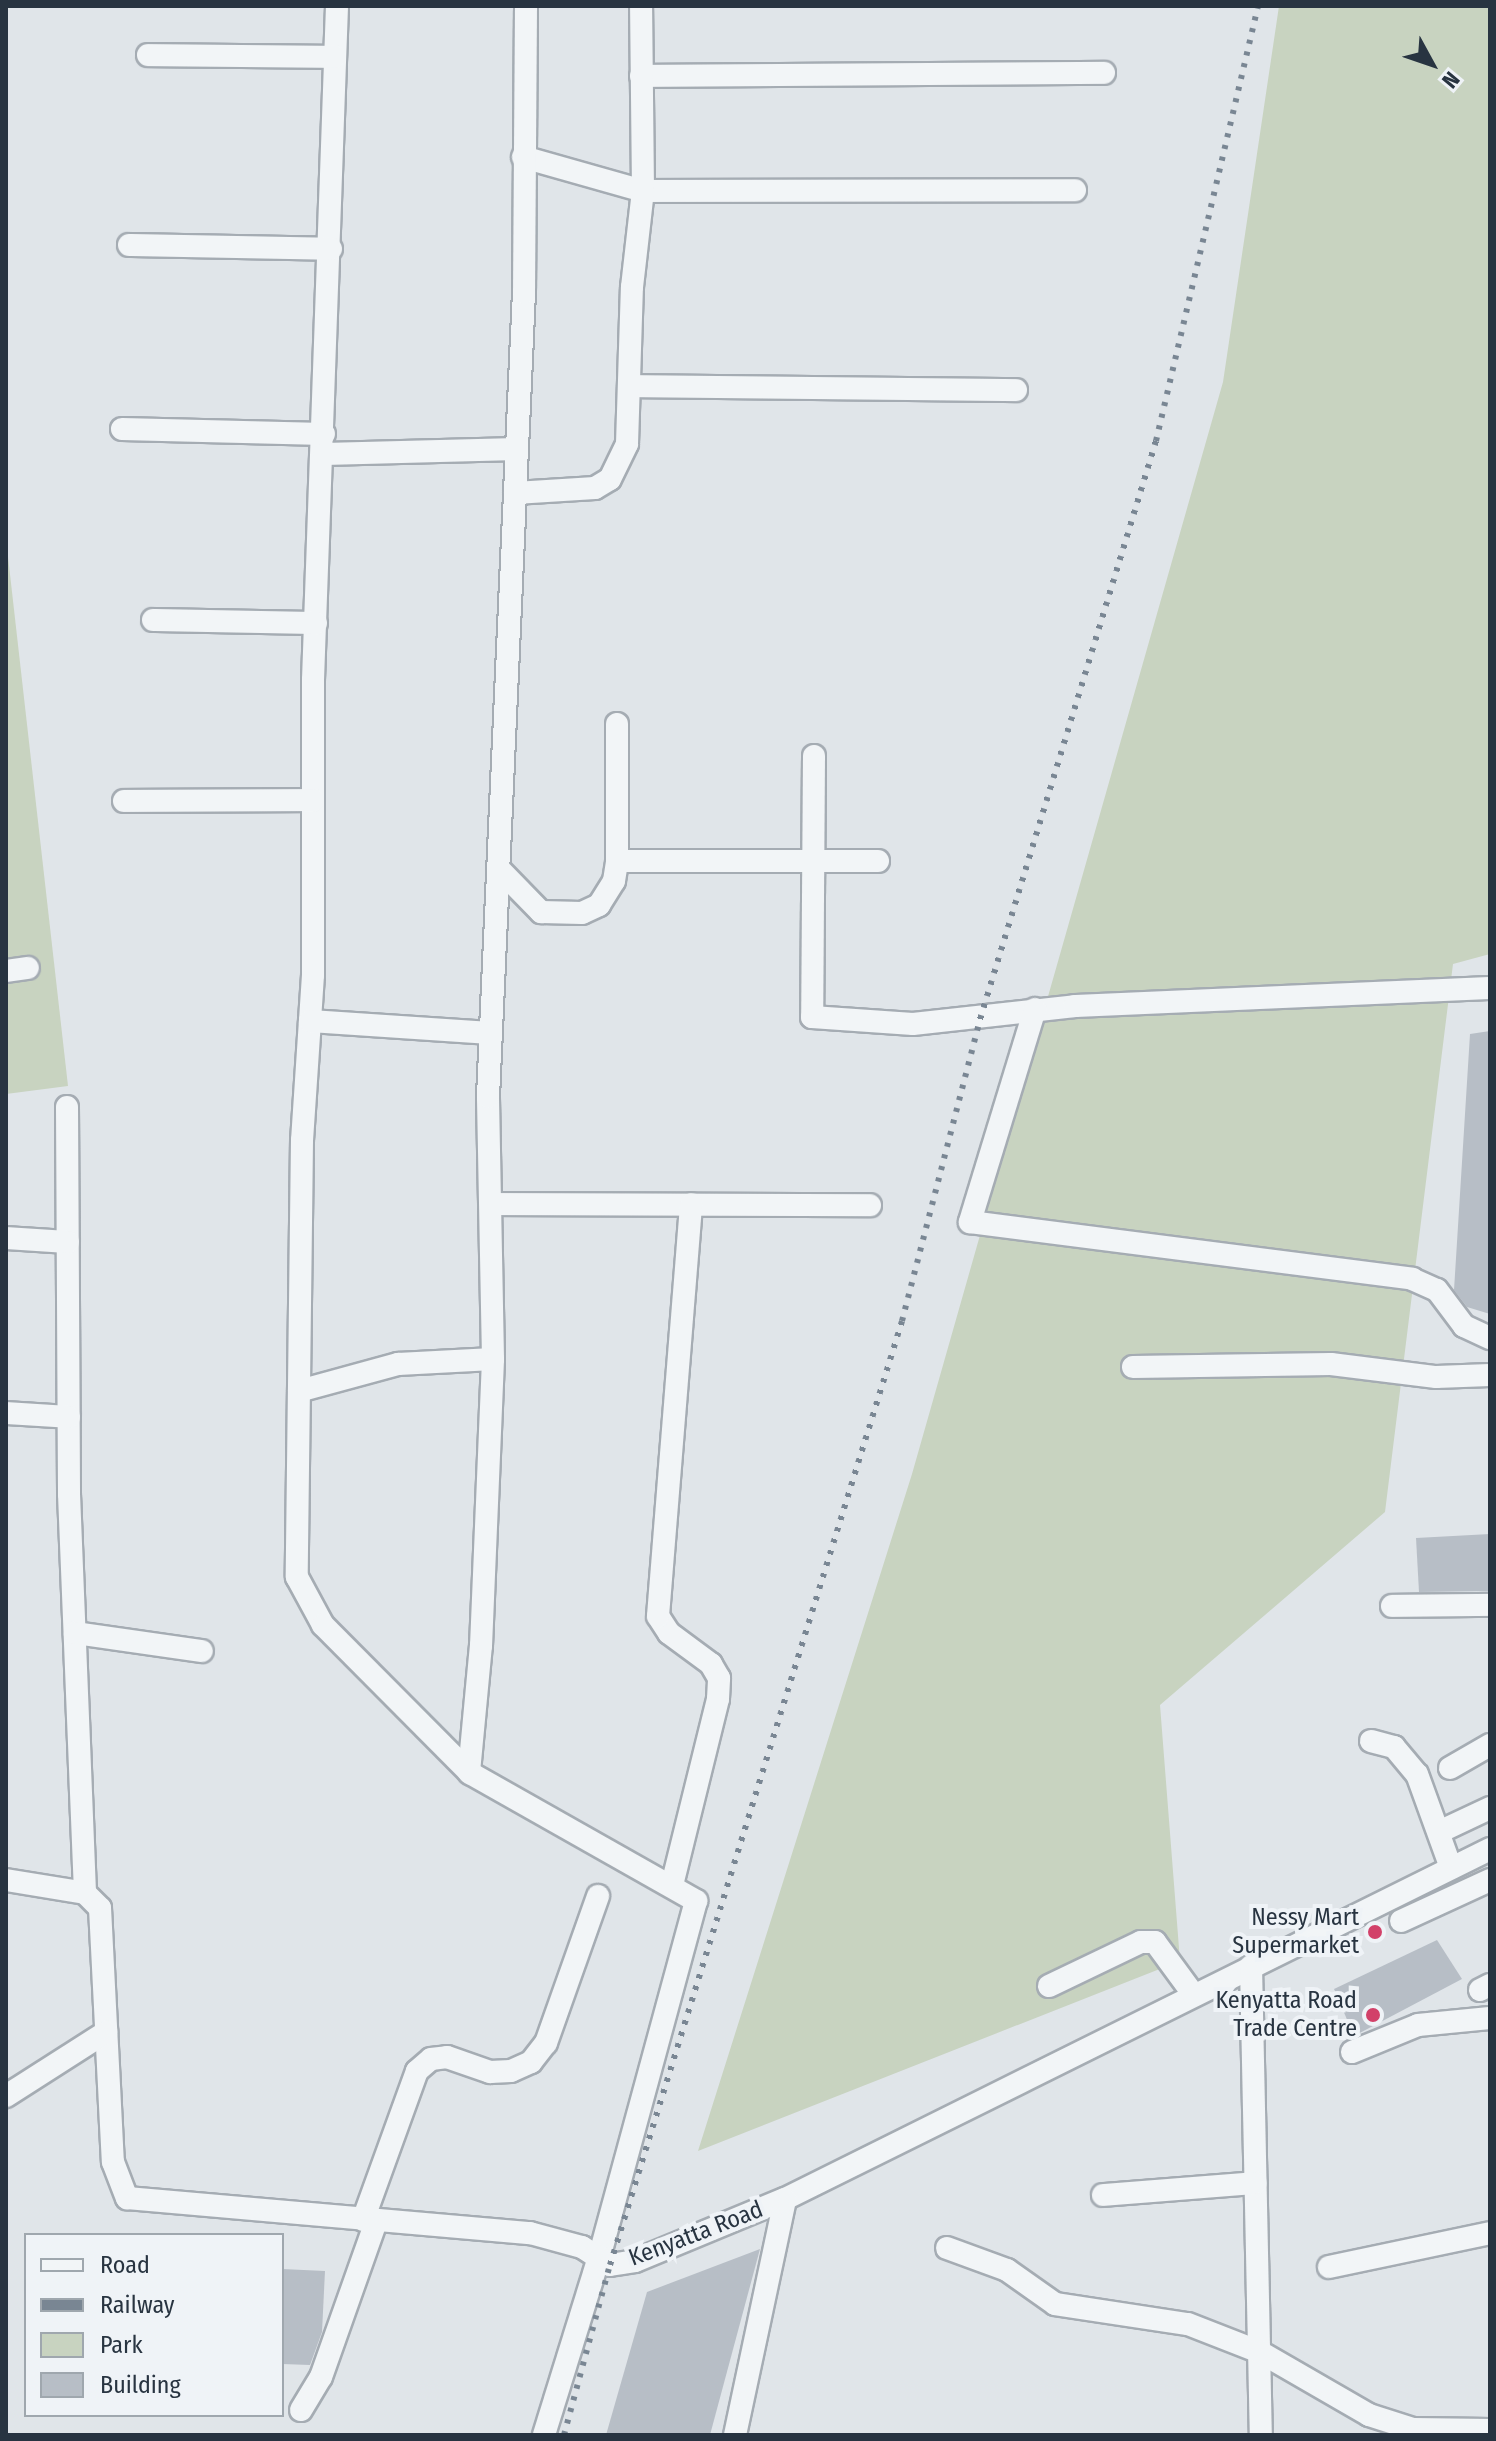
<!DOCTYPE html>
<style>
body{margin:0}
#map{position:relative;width:1496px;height:2441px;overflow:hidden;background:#e0e5e9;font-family:"Fira Sans Condensed",sans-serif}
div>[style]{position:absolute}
.green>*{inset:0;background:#c8d3c0}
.building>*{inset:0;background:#b7bec6}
.roads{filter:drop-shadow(2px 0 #a5acb3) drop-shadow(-2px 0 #a5acb3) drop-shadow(0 2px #a5acb3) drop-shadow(0 -2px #a5acb3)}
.minor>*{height:22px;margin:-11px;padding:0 11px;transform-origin:11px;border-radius:11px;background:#f2f5f7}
.rail>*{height:6px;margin-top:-3px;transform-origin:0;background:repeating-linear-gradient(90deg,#798693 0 4px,transparent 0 12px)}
.dots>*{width:22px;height:22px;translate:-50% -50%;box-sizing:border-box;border:4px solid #eff3f7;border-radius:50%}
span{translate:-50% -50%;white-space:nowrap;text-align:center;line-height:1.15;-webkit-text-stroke:8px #eff3f7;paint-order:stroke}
.poi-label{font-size:24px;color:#283441}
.right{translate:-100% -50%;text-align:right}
.street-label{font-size:24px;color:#283441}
.frame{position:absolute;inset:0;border:8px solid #283441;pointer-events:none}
.legend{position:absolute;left:24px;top:2233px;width:260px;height:184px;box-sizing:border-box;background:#eff3f7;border:2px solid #9fa7ae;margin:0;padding:10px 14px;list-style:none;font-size:24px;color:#283441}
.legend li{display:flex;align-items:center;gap:16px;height:40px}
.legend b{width:40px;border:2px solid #9fa7ae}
.north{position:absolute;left:1392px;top:24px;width:80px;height:80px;-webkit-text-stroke:6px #eff3f7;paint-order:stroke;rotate:130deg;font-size:22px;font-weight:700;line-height:32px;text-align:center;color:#283441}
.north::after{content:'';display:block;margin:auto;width:28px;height:36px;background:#283441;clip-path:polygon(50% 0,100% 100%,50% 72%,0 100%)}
</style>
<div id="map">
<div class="green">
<div style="clip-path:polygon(1279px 6px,1490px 6px,1490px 954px,1453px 964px,1385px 1512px,1160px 1705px,1180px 1961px,698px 2151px,912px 1474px,1223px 382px)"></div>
<div style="clip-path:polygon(6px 539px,68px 1086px,6px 1094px)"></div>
</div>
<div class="building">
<div style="clip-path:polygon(1490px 1031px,1490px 1314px,1467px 1307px,1454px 1290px,1470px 1034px)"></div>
<div style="clip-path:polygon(1490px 1534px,1490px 1591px,1419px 1592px,1416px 1538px)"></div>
<div style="clip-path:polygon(1437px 1940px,1462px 1979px,1354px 2036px,1334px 1989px)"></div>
<div style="clip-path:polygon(760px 2249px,710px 2435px,606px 2435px,647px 2292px)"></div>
<div style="clip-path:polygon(282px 2269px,325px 2271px,322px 2332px,310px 2365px,282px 2364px)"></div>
</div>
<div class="roads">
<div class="minor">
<div style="left:337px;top:6px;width:674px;rotate:92.04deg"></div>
<div style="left:313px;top:680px;width:295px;rotate:90deg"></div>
<div style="left:313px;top:975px;width:165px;rotate:93.8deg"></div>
<div style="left:302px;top:1140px;width:437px;rotate:90.7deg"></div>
<div style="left:297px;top:1577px;width:55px;rotate:61.6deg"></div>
<div style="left:323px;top:1625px;width:209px;rotate:45.2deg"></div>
<div style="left:470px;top:1773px;width:260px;rotate:29.5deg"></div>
<div style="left:696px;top:1901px;width:369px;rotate:105.2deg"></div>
<div style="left:599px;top:2257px;width:186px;rotate:107.2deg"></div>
<div style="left:148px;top:55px;width:187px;rotate:0.6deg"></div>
<div style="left:641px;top:76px;width:463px;rotate:-0.4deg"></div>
<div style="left:523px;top:157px;width:125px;rotate:15.8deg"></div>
<div style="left:643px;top:191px;width:432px;rotate:-0.1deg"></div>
<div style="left:129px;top:245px;width:202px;rotate:1.1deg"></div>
<div style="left:633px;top:386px;width:383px;rotate:0.6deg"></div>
<div style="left:122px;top:429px;width:202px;rotate:1.4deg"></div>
<div style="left:324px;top:454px;width:193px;rotate:-1.5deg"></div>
<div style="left:515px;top:493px;width:80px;rotate:-3.6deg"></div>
<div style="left:595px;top:488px;width:17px;rotate:-31deg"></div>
<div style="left:610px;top:479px;width:39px;rotate:-64deg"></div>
<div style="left:627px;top:444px;width:157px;rotate:-88.2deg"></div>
<div style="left:632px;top:287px;width:97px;rotate:-83.5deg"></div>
<div style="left:643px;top:191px;width:185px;rotate:-90.6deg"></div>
<div style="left:153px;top:620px;width:163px;rotate:1.1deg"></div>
<div style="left:814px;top:756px;width:261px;rotate:90.4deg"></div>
<div style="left:812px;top:1017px;width:101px;rotate:4deg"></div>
<div style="left:913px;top:1024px;width:163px;rotate:-6.3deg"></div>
<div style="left:1075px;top:1006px;width:415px;rotate:-2.5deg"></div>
<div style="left:124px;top:801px;width:189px;rotate:-0.3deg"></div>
<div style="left:617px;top:861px;width:261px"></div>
<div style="left:498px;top:868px;width:62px;rotate:45.7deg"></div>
<div style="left:541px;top:912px;width:41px;rotate:1.4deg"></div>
<div style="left:582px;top:913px;width:19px;rotate:-25deg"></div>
<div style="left:599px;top:905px;width:28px;rotate:-58deg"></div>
<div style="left:614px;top:881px;width:20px;rotate:-81deg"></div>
<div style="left:617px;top:861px;width:137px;rotate:-90deg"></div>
<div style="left:6px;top:971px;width:22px;rotate:-8deg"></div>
<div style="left:1035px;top:1009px;width:223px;rotate:107deg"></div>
<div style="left:970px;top:1222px;width:446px;rotate:7.3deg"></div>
<div style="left:1412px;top:1279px;width:27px;rotate:24deg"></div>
<div style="left:1437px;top:1290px;width:45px;rotate:53.1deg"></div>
<div style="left:1464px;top:1326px;width:29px;rotate:25deg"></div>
<div style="left:310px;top:1021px;width:181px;rotate:3.8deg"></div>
<div style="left:67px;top:1107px;width:387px;rotate:89.7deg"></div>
<div style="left:69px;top:1494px;width:399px;rotate:87.7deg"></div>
<div style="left:491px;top:1204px;width:379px;rotate:0.2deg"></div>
<div style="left:6px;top:1238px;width:62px;rotate:3.7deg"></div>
<div style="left:1133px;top:1367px;width:198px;rotate:-0.9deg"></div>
<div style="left:1331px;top:1364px;width:106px;rotate:7.1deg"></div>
<div style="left:1436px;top:1377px;width:54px;rotate:-2.1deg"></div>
<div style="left:299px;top:1391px;width:103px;rotate:-15.3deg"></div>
<div style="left:398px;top:1364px;width:95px;rotate:-3deg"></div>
<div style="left:6px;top:1413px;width:63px;rotate:3.6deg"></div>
<div style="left:1392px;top:1606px;width:98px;rotate:-0.6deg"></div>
<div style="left:75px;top:1633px;width:128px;rotate:8.1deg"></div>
<div style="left:1371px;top:1741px;width:24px;rotate:15deg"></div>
<div style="left:1394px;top:1747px;width:35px;rotate:50deg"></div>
<div style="left:1417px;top:1774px;width:100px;rotate:70.1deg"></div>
<div style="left:1450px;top:1768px;width:46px;rotate:-29.9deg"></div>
<div style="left:469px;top:1772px;width:127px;rotate:-84.6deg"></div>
<div style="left:481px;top:1646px;width:287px;rotate:-87.6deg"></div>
<div style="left:493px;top:1359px;width:262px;rotate:-91.1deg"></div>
<div style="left:488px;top:1097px;width:805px;rotate:-87.44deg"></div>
<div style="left:524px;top:293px;width:287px;rotate:-89.6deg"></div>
<div style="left:1439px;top:1832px;width:56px;rotate:-25.2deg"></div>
<div style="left:6px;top:1880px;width:80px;rotate:9.3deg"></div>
<div style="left:85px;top:1893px;width:21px;rotate:45deg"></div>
<div style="left:100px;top:1908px;width:254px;rotate:87.1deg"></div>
<div style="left:113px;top:2162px;width:39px;rotate:69deg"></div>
<div style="left:127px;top:2198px;width:405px;rotate:5deg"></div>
<div style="left:530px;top:2233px;width:54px;rotate:15.1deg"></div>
<div style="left:582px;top:2247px;width:33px;rotate:33deg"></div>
<div style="left:610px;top:2265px;width:25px;rotate:-9deg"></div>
<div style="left:635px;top:2261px;width:162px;rotate:-22.5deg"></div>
<div style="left:785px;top:2199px;width:787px;rotate:-26.4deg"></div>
<div style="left:672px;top:1885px;width:192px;rotate:-76.1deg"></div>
<div style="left:718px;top:1699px;width:21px;rotate:-87deg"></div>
<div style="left:719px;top:1678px;width:16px;rotate:-120deg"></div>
<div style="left:711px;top:1664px;width:52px;rotate:-143.6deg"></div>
<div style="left:669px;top:1633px;width:20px;rotate:-123deg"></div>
<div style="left:658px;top:1616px;width:413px;rotate:-85.4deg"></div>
<div style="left:1401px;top:1921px;width:98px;rotate:-24.7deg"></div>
<div style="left:1251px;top:1966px;width:469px;rotate:88.8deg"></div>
<div style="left:1049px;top:1986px;width:102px;rotate:-25.6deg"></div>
<div style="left:1141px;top:1942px;width:14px"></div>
<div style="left:1155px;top:1942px;width:66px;rotate:53.7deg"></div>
<div style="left:1480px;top:1990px;width:11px;rotate:-27deg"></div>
<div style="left:1352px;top:2052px;width:71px;rotate:-22.2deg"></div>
<div style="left:1418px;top:2025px;width:72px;rotate:-5.6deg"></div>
<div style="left:6px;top:2096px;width:119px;rotate:-32.6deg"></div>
<div style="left:1103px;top:2195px;width:153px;rotate:-4.5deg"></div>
<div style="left:363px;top:2220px;width:158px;rotate:-70.1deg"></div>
<div style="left:417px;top:2071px;width:18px;rotate:-41deg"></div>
<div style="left:431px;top:2059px;width:16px;rotate:-7deg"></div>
<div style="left:447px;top:2057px;width:46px;rotate:19.2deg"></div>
<div style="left:490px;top:2072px;width:21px;rotate:-3deg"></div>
<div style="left:511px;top:2071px;width:22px;rotate:-24deg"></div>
<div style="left:531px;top:2062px;width:24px;rotate:-52deg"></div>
<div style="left:546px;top:2043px;width:156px;rotate:-70.5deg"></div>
<div style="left:947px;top:2248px;width:64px;rotate:20.1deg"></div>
<div style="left:1007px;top:2270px;width:59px;rotate:35.3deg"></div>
<div style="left:1055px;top:2304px;width:134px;rotate:8.6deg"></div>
<div style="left:1188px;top:2324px;width:77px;rotate:21.3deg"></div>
<div style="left:1260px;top:2352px;width:126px;rotate:30deg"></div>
<div style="left:1369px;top:2415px;width:46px;rotate:17.7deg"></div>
<div style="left:1413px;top:2429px;width:77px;rotate:0.7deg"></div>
<div style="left:1329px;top:2267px;width:165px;rotate:-11.9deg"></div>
<div style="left:301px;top:2410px;width:39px;rotate:-59deg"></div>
<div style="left:321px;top:2377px;width:164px;rotate:-70.5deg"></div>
<div style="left:735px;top:2435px;width:241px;rotate:-78deg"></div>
</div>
</div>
<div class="rail">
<div style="left:564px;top:2435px;width:176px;rotate:-74.9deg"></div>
<div style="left:610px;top:2265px;width:988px;rotate:-72.81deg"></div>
<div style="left:902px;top:1321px;width:312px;rotate:-75.5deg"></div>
<div style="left:980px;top:1019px;width:604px;rotate:-73.06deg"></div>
<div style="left:1156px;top:441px;width:447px;rotate:-76.8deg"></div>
</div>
<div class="dots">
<div style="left:1375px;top:1932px;background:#d24169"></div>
<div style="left:1373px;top:2015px;background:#d24169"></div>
</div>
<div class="poi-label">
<span class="right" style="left:1359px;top:1932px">Nessy Mart<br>Supermarket</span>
<span class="right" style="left:1357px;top:2015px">Kenyatta Road<br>Trade Centre</span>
</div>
<div class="street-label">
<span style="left:696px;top:2234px;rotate:-21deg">Kenyatta Road</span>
</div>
<div class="frame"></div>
<ul class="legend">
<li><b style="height:10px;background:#f2f5f7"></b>Road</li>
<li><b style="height:10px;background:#798693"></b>Railway</li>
<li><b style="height:22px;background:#c8d3c0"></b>Park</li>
<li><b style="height:22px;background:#b7bec6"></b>Building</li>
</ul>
<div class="north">N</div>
</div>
